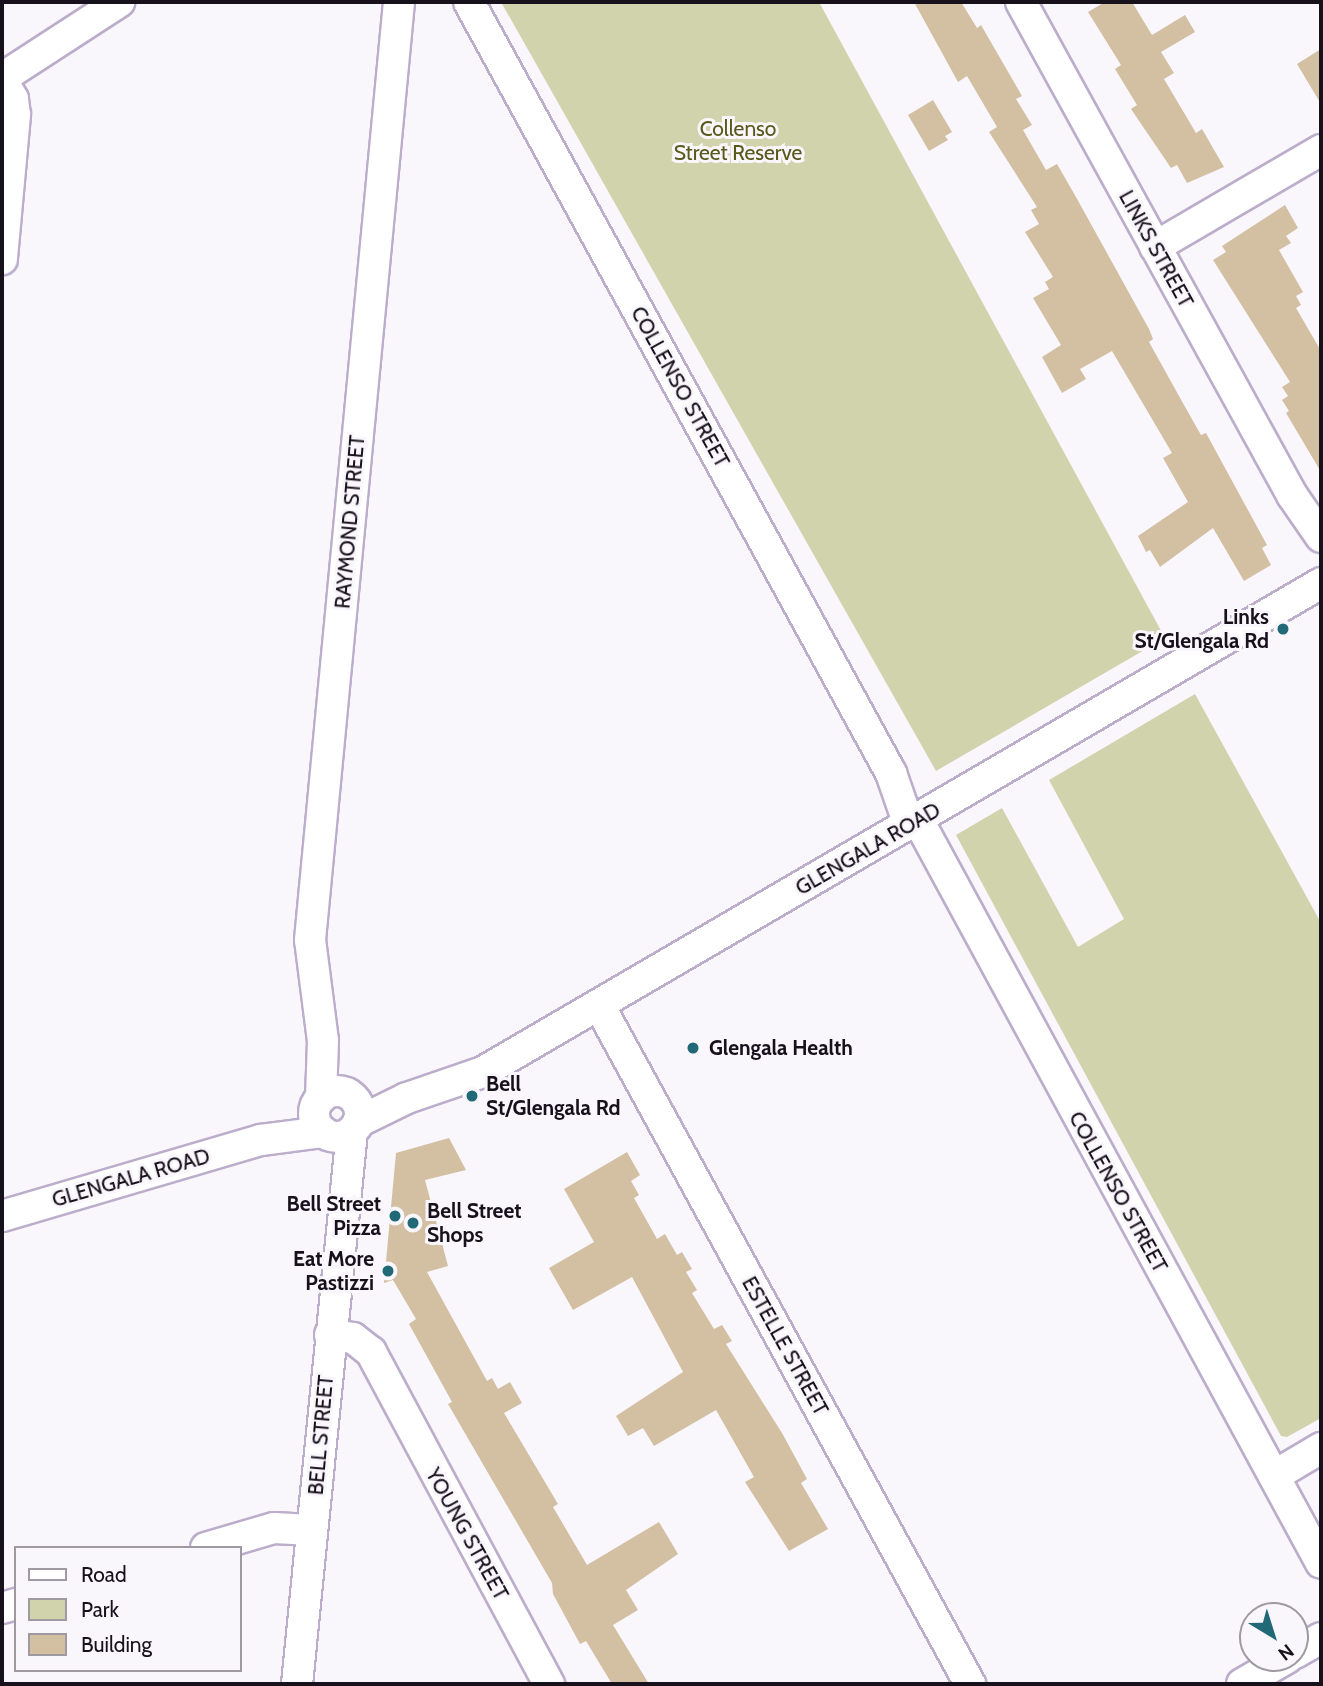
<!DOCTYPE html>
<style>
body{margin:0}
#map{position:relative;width:1323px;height:1686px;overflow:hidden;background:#f9f6fc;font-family:Cabin,sans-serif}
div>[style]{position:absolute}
.green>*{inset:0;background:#d1d3ad}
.building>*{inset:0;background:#d3c0a3}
.roads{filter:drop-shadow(2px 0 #bcadcb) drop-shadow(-2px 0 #bcadcb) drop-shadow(0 2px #bcadcb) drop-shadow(0 -2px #bcadcb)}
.minor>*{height:30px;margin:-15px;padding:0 15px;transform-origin:15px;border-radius:15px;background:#fff}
.minor>.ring{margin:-15px;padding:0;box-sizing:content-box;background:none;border:30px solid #fff;border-radius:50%}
.dots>*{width:19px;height:19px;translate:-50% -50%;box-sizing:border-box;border:4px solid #f9f6fc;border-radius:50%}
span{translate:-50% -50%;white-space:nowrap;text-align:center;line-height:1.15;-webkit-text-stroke:6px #f9f6fc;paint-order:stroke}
.park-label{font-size:21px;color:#58591b}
.street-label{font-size:21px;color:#17111c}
.poi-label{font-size:21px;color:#17111c;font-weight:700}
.right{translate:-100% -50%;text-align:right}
.left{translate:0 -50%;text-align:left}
.frame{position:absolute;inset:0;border:4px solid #17111c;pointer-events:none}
.legend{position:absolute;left:14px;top:1546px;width:228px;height:126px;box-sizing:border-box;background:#f9f6fc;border:2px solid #9f9aa2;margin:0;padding:9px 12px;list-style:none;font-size:21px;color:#17111c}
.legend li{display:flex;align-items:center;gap:14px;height:35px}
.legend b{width:35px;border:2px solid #9f9aa2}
.north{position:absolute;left:1239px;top:1602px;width:70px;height:70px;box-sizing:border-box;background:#f9f6fc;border:2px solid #9f9aa2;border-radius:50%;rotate:142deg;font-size:19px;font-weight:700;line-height:28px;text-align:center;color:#17111c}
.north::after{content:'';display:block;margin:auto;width:24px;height:32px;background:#216976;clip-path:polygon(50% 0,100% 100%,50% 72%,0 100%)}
</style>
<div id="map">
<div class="green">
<div style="clip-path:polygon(501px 2px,819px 2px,1165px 638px,936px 771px)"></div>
<div style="clip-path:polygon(1195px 694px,1321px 923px,1321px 1418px,1287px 1437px,1281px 1436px,956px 835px,1002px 808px,1078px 947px,1124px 919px,1049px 780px)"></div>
</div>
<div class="building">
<div style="clip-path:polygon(914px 2px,961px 2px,977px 28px,981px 25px,1022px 96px,1016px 99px,1032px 125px,1023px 130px,1046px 170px,1057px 164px,1076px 197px,1149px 329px,1153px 339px,1149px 342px,1184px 405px,1201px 435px,1206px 433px,1267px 545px,1262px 548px,1271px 565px,1244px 581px,1213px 528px,1160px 567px,1150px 550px,1146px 552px,1138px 536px,1188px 502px,1163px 458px,1172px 453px,1112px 351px,1080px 369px,1086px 379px,1062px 393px,1042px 357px,1061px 345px,1033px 298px,1049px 289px,1045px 282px,1053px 277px,1025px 232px,1039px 224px,1031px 210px,1037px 207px,989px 132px,997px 127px,967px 76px,958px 82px)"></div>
<div style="clip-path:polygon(1105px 2px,1132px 2px,1152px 35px,1185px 15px,1195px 32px,1161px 52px,1174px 73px,1164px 79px,1196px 133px,1202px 129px,1224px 167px,1187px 183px,1177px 165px,1171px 168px,1131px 109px,1137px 105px,1115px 69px,1121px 65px,1088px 12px)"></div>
<div style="clip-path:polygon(1321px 49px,1321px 104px,1297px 64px)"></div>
<div style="clip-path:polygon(933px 100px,952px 132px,945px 136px,948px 140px,929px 151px,908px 115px)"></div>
<div style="clip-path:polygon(1285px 205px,1298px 228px,1286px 236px,1291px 243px,1279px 250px,1303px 292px,1296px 296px,1301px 305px,1296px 308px,1321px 351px,1321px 472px,1286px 413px,1289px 411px,1282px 400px,1288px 396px,1282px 387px,1290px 382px,1213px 260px,1226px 252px,1222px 246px)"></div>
<div style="clip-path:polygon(449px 1138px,466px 1170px,425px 1180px,448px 1266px,427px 1272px,487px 1381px,492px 1378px,498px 1389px,510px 1382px,522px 1403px,504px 1413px,558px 1504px,553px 1507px,587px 1565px,659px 1522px,678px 1554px,626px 1590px,638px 1610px,613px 1625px,649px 1684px,612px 1684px,586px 1641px,580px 1644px,553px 1594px,552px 1583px,448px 1404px,452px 1402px,409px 1324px,416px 1319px,393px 1280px,384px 1283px,396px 1153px)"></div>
<div style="clip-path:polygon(627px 1152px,640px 1175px,631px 1181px,639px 1195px,634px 1198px,657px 1239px,665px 1234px,677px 1255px,682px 1252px,692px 1269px,686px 1272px,697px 1290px,692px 1293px,714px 1329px,722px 1325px,732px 1341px,726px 1344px,782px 1433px,807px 1479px,801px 1483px,828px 1529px,789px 1551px,745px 1482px,754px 1477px,716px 1410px,654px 1446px,643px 1428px,628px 1436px,616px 1416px,683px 1372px,632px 1277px,573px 1310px,549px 1268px,594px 1242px,564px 1189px)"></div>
</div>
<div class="roads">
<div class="minor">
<div style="left:469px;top:2px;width:879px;rotate:61.31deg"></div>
<div style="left:891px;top:773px;width:55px;rotate:70.9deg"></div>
<div style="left:1021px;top:2px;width:563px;rotate:61.2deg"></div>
<div style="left:1292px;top:495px;width:51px;rotate:55.4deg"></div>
<div style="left:2px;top:78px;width:140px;rotate:-33deg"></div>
<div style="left:2px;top:80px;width:22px;rotate:60deg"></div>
<div style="left:13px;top:99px;width:16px;rotate:83deg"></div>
<div style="left:15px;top:115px;width:145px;rotate:95.2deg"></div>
<div style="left:1155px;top:247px;width:192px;rotate:-30.3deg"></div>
<div style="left:918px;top:820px;width:845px;rotate:61.52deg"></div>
<div style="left:600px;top:1007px;width:772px;rotate:61.34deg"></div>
<div class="ring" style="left:314px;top:1091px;width:16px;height:16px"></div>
<div style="left:321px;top:1098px;width:57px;rotate:-88deg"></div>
<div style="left:323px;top:1041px;width:102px;rotate:-97.3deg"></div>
<div style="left:310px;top:940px;width:942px;rotate:-84.58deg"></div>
<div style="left:358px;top:1122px;width:55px;rotate:-26.1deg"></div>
<div style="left:407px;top:1098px;width:80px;rotate:-18.9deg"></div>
<div style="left:483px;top:1072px;width:970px;rotate:-30.26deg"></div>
<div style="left:2px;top:1216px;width:270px;rotate:-16.4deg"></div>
<div style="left:261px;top:1140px;width:63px;rotate:-7.4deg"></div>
<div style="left:330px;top:1335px;width:23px;rotate:7deg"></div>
<div style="left:353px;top:1338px;width:23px;rotate:38deg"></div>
<div style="left:371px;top:1352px;width:377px;rotate:61.8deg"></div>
<div style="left:1274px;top:1476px;width:55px;rotate:-30.8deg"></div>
<div style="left:206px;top:1548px;width:71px;rotate:-16.4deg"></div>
<div style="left:274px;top:1528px;width:38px;rotate:3deg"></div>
<div style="left:2px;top:1608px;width:15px;rotate:-16deg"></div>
<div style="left:1295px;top:1653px;width:30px;rotate:-30deg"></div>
<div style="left:297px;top:1684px;width:556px;rotate:-84.32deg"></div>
<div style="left:1242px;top:1684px;width:52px;rotate:-30deg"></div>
</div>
</div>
<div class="dots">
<div style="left:1283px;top:629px;background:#216976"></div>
<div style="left:693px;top:1048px;background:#216976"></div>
<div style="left:472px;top:1096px;background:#216976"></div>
<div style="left:395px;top:1216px;background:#216976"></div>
<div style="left:413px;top:1223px;background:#216976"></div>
<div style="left:388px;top:1271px;background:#216976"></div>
</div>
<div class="park-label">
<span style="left:738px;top:141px">Collenso<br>Street Reserve</span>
</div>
<div class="street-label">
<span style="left:1156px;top:249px;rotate:61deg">LINKS STREET</span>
<span style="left:680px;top:387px;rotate:61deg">COLLENSO STREET</span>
<span style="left:350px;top:522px;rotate:-85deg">RAYMOND STREET</span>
<span style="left:868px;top:849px;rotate:-30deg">GLENGALA ROAD</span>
<span style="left:131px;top:1178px;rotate:-16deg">GLENGALA ROAD</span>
<span style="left:1118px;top:1192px;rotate:61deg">COLLENSO STREET</span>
<span style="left:785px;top:1346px;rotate:61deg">ESTELLE STREET</span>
<span style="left:321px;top:1435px;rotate:-85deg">BELL STREET</span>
<span style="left:467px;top:1534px;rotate:61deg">YOUNG STREET</span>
</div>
<div class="poi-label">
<span class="right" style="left:1269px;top:629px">Links<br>St/Glengala Rd</span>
<span class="left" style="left:709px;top:1048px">Glengala Health</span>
<span class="left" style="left:486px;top:1096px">Bell<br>St/Glengala Rd</span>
<span class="right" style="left:381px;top:1216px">Bell Street<br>Pizza</span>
<span class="left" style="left:427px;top:1223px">Bell Street<br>Shops</span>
<span class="right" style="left:374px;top:1271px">Eat More<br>Pastizzi</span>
</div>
<div class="frame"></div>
<ul class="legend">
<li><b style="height:9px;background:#fff"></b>Road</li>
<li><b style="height:19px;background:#d1d3ad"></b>Park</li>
<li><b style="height:19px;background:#d3c0a3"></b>Building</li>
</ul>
<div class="north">N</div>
</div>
